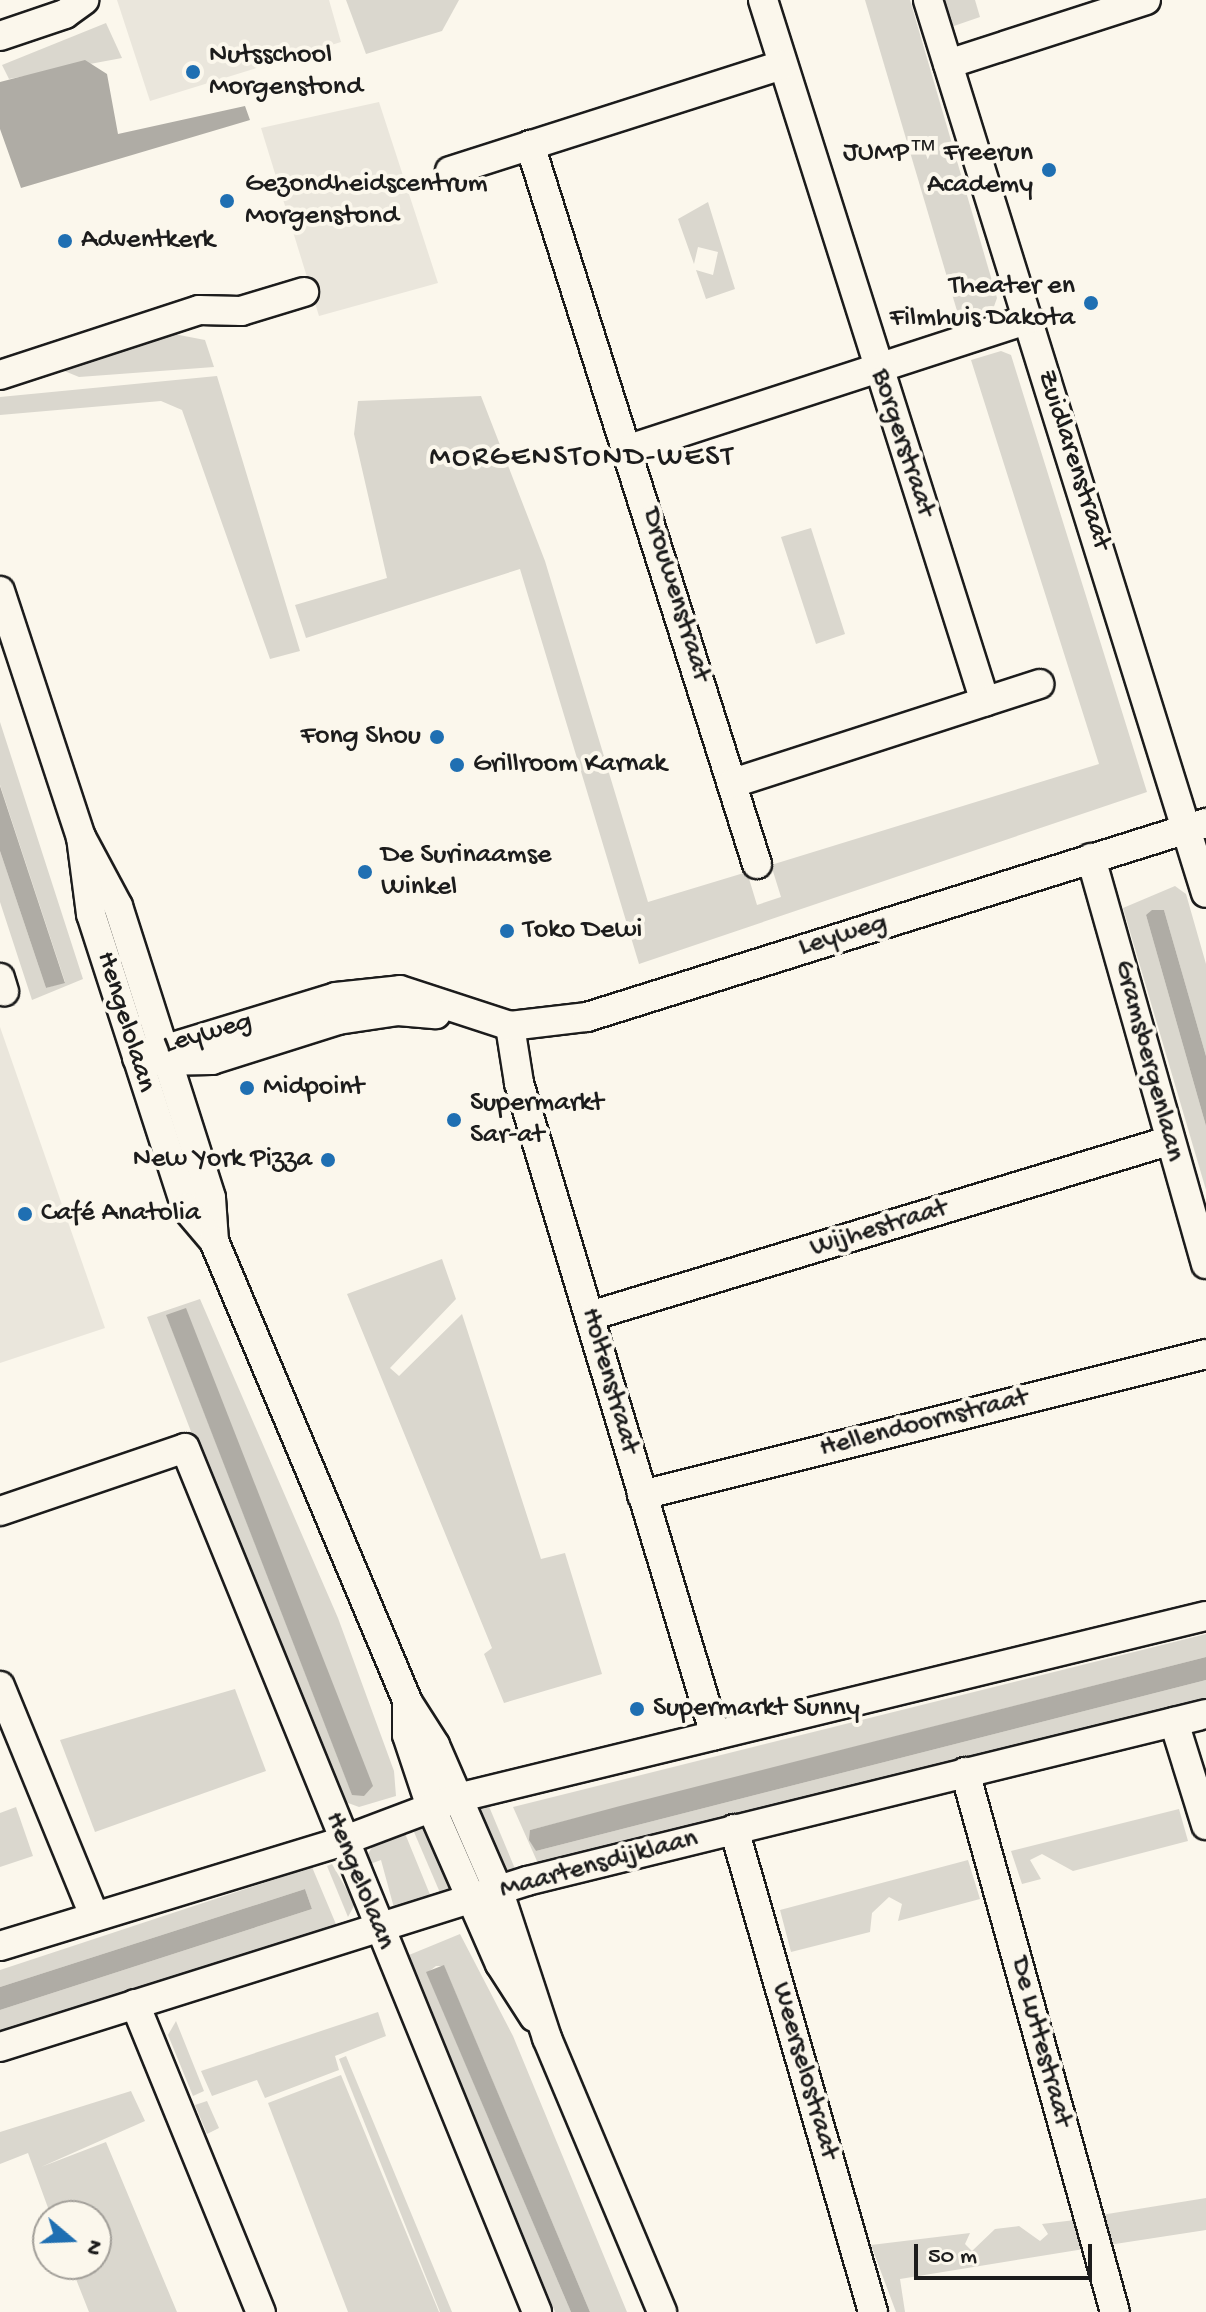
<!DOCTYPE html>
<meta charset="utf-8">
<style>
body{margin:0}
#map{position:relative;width:1206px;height:2312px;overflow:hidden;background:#fbf7ec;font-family:"Gochi Hand",sans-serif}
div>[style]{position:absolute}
.built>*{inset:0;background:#eae6dc}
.green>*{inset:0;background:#dad7ce}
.water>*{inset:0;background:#afaca5}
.roads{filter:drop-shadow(2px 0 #1c1c1c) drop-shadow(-2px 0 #1c1c1c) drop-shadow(0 2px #1c1c1c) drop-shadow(0 -2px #1c1c1c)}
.minor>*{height:28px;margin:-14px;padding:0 14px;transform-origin:14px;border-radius:14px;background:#fbf7ec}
.dots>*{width:22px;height:22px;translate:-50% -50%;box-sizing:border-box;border:4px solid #fbf7ec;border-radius:50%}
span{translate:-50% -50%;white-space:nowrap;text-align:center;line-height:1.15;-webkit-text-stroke:8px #fbf7ec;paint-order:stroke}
.poi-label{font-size:28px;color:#1c1c1c}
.left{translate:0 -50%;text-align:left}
.right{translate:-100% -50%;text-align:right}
.street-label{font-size:28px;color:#1c1c1c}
.neighbourhood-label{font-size:30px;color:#1c1c1c;letter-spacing:2px}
.north{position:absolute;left:32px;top:2200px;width:80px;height:80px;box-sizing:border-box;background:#fbf7ec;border:2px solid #a29f99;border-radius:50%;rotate:109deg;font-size:22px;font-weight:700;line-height:32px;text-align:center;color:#1c1c1c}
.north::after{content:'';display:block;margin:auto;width:28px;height:36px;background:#1f6fb2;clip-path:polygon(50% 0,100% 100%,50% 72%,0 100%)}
.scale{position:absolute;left:914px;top:2244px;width:178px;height:36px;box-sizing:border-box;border:4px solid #1c1c1c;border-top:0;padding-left:10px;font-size:24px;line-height:28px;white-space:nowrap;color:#1c1c1c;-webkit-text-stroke:6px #fbf7ec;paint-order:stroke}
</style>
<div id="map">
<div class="built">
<div style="clip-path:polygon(117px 0,329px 0,341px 42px,150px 101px)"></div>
<div style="clip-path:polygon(379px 102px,438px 283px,319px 316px,261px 128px)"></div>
<div style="clip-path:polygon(0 1027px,105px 1328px,0 1363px)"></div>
</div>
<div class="green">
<div style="clip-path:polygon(346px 0,459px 0,442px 31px,366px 54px)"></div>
<div style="clip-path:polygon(865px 0,910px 0,997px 298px,992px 312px,960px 321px)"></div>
<div style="clip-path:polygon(943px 0,975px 0,980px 17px,951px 27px)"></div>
<div style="clip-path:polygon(106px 23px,122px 58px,9px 79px,2px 65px)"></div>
<div style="clip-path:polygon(708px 202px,735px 289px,706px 299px,696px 270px,713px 275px,718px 252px,698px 247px,694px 264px,678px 219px)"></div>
<div style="clip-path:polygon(174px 334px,205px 340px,214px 367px,79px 377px,62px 370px)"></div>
<div style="clip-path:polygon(1001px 351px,1011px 355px,1147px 792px,639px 964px,520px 569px,306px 638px,295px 605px,387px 578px,354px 434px,358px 401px,481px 396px,545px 561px,648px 902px,747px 872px,757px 905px,781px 897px,771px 865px,1099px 764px,971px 360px)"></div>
<div style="clip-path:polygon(217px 376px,300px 651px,270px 659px,182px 410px,161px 401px,0 415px,0 397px)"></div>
<div style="clip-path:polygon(811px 528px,845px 634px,816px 644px,781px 537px)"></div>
<div style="clip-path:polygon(0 722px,83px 979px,32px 1000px,0 902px,0 851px,46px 988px,65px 982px,0 785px)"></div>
<div style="clip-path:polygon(1175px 886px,1186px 894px,1206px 964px,1206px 1056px,1164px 910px,1146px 915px,1206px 1126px,1206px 1190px,1123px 908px)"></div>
<div style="clip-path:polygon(442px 1259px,456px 1299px,390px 1368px,399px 1376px,462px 1314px,541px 1559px,565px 1553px,602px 1674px,504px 1703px,484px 1654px,492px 1648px,347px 1294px)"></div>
<div style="clip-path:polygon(evenodd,200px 1299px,338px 1618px,394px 1771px,396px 1796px,359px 1807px,340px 1800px,190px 1429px,147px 1317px,200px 1299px,166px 1314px,364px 1795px,352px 1794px,166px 1314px)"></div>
<div style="clip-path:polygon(1206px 1634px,1206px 1657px,530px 1830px,536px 1851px,1206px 1680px,1206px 1703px,540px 1868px,513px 1807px)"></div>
<div style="clip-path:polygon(235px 1689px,266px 1771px,95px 1832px,60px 1740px)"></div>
<div style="clip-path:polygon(488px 1804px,518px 1876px,506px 1878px,477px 1807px)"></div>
<div style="clip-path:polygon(16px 1807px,33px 1856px,0 1867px,0 1813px)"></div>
<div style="clip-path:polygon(1179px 1809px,1188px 1841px,1073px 1871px,1042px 1854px,1030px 1860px,1041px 1879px,1022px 1884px,1011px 1851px)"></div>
<div style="clip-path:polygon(423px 1823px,454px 1888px,453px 1894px,441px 1895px,414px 1832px)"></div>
<div style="clip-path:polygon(404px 1831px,431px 1897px,394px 1908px,381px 1860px,370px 1864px,367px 1856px,375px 1842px)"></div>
<div style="clip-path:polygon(968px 1860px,980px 1899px,898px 1921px,902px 1904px,889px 1897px,872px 1913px,870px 1932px,791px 1952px,780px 1910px)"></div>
<div style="clip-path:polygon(332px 1864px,355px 1904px,348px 1917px,327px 1866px)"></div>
<div style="clip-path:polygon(312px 1867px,338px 1929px,0 2033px,0 2010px,312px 1909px,305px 1889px,0 1987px,0 1970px)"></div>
<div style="clip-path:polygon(460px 1934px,513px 2036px,627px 2312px,590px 2312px,444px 1966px,436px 1966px,427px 1973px,571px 2312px,555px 2312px,409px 1955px)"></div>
<div style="clip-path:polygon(378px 2012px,386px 2036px,335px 2056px,339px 2070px,265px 2098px,257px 2080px,212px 2096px,201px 2071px)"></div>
<div style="clip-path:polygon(176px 2021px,204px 2091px,193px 2096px,168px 2035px)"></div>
<div style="clip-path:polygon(346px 2056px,452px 2312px,440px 2312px,339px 2059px)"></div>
<div style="clip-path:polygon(341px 2075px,439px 2312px,348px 2312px,268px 2103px)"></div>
<div style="clip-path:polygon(131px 2091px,145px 2121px,41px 2167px,106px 2142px,177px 2312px,89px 2312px,70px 2264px,96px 2264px,96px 2216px,51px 2216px,28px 2153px,0 2164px,0 2132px)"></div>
<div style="clip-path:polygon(207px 2101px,219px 2128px,207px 2134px,195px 2105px)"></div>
<div style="clip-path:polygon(1206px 2198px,1206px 2230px,1102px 2246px,1095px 2216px)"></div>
<div style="clip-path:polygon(1075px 2220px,1084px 2249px,900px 2279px,905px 2312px,896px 2312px,871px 2245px,970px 2233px,965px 2244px,972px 2251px,995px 2229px,1019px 2226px,1040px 2241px,1048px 2234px,1042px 2224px)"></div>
</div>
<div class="water">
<div style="clip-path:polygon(85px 60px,107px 74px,118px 134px,245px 106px,250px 120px,21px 188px,0 129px,0 82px)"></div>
<div style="clip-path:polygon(0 786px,65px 983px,46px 988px,0 851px)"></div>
<div style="clip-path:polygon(1152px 910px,1164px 910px,1206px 1056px,1206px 1126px,1146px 915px)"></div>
<div style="clip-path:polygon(186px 1308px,373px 1786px,364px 1796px,352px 1795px,166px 1315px)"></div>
<div style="clip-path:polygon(1206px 1657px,1206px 1680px,536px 1851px,529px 1840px,530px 1830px,620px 1806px)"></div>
<div style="clip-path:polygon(305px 1889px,312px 1909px,0 2010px,0 1987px)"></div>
<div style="clip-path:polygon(444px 1965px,590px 2312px,571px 2312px,426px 1972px)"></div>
</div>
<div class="roads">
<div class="minor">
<div style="left:763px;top:0;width:736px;rotate:72.45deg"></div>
<div style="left:928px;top:0;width:935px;rotate:72.71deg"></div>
<div style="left:0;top:36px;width:69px;rotate:-18.7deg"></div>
<div style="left:65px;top:14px;width:24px;rotate:-36deg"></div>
<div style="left:948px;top:64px;width:208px;rotate:-17.9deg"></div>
<div style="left:530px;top:145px;width:754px;rotate:72.48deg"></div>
<div style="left:450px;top:171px;width:349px;rotate:-17.7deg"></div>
<div style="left:0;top:375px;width:209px;rotate:-18.1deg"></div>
<div style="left:199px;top:310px;width:42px;rotate:1.4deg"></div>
<div style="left:241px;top:311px;width:66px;rotate:-16.8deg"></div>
<div style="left:629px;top:449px;width:420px;rotate:-18deg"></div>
<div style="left:0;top:591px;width:259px;rotate:71.8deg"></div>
<div style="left:81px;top:837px;width:78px;rotate:61.8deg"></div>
<div style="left:118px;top:906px;width:306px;rotate:72.3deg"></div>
<div style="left:211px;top:1198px;width:43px;rotate:86deg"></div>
<div style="left:733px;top:783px;width:322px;rotate:-17.9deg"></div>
<div style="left:81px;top:837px;width:78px;rotate:82.6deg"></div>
<div style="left:91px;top:914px;width:309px;rotate:72.1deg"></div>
<div style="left:186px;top:1208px;width:43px;rotate:49.7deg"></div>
<div style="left:214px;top:1241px;width:499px;rotate:67.2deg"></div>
<div style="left:407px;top:1701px;width:52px;rotate:57.5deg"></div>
<div style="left:435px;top:1745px;width:160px;rotate:66.5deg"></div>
<div style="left:499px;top:1892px;width:154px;rotate:71.8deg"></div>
<div style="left:547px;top:2038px;width:297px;rotate:67.2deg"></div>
<div style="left:1091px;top:858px;width:422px;rotate:74.2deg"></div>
<div style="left:0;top:978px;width:14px;rotate:73deg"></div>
<div style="left:510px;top:1026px;width:58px;rotate:81deg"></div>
<div style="left:519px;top:1083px;width:681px;rotate:73.27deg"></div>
<div style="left:137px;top:1058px;width:208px;rotate:-17deg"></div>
<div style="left:336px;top:997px;width:64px;rotate:-6.2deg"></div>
<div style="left:400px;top:990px;width:116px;rotate:18.1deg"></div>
<div style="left:510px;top:1026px;width:78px;rotate:-6.7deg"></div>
<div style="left:587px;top:1017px;width:649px;rotate:-17.4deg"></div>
<div style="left:154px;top:1061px;width:58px;rotate:-1deg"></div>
<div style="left:212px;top:1060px;width:132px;rotate:-17.6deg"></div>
<div style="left:338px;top:1020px;width:61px;rotate:-8.5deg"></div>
<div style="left:398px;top:1011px;width:38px;rotate:5deg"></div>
<div style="left:590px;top:1316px;width:604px;rotate:-16.84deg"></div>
<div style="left:642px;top:1495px;width:581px;rotate:-14.04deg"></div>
<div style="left:0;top:1511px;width:195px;rotate:-18.8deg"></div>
<div style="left:185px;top:1448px;width:933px;rotate:67.83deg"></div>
<div style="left:0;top:1686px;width:245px;rotate:67.7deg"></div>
<div style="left:407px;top:1703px;width:32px;rotate:90deg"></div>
<div style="left:407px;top:1735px;width:76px;rotate:71.6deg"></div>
<div style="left:431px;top:1807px;width:171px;rotate:66.3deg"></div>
<div style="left:500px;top:1964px;width:63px;rotate:57.3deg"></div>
<div style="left:1174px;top:1722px;width:108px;rotate:72.7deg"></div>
<div style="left:965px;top:1772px;width:560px;rotate:74.48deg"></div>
<div style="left:734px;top:1829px;width:503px;rotate:73.94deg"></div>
<div style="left:0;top:1946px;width:359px;rotate:-17deg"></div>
<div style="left:343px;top:1841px;width:122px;rotate:-20.7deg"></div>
<div style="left:457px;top:1798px;width:771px;rotate:-13.66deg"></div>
<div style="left:135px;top:2004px;width:333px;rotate:67.8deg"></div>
<div style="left:0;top:2047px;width:553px;rotate:-17.48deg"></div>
<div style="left:527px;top:1881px;width:699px;rotate:-13.82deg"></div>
</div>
</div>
<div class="dots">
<div style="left:193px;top:72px;background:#1f6fb2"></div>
<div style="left:1049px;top:170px;background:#1f6fb2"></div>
<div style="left:227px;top:201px;background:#1f6fb2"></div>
<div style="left:65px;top:241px;background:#1f6fb2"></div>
<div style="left:1091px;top:303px;background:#1f6fb2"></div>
<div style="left:437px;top:737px;background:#1f6fb2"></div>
<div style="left:457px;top:765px;background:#1f6fb2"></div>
<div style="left:365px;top:872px;background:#1f6fb2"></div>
<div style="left:507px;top:931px;background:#1f6fb2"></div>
<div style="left:247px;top:1088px;background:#1f6fb2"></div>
<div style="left:454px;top:1120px;background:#1f6fb2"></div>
<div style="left:328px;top:1160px;background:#1f6fb2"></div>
<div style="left:25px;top:1214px;background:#1f6fb2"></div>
<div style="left:637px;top:1709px;background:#1f6fb2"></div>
</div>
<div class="poi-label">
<span class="left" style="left:209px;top:72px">Nutsschool<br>Morgenstond</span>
<span class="right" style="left:1033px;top:170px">JUMP™ Freerun<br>Academy</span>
<span class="left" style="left:245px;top:201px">Gezondheidscentrum<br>Morgenstond</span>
<span class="left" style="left:81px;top:241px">Adventkerk</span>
<span class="right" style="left:1075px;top:303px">Theater en<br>Filmhuis Dakota</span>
<span class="right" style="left:421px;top:737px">Fong Shou</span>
<span class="left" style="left:473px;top:765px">Grillroom Karnak</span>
<span class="left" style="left:381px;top:872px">De Surinaamse<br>Winkel</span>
<span class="left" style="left:523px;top:931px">Toko Dewi</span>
<span class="left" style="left:263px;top:1088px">Midpoint</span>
<span class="left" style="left:470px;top:1120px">Supermarkt<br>Sar-at</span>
<span class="right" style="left:312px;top:1160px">New York Pizza</span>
<span class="left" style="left:41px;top:1214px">Café Anatolia</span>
<span class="left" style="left:653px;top:1709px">Supermarkt Sunny</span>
</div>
<div class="street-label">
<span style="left:902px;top:443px;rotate:72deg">Borgerstraat</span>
<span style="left:1073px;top:460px;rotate:72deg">Zuidlarenstraat</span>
<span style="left:675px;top:595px;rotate:73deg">Drouwenstraat</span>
<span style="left:843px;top:936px;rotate:-17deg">Leyweg</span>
<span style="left:125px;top:1022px;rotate:73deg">Hengelolaan</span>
<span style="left:208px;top:1034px;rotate:-16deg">Leyweg</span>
<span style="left:1148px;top:1061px;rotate:75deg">Gramsbergenlaan</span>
<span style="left:879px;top:1229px;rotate:-17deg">Wijhestraat</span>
<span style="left:609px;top:1381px;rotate:74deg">Holtenstraat</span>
<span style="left:924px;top:1424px;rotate:-14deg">Hellendoornstraat</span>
<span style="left:599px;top:1865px;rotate:-15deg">Maartensdijklaan</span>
<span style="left:359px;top:1881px;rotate:68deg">Hengelolaan</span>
<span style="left:1040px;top:2042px;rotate:75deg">De Luttestraat</span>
<span style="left:804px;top:2071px;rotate:74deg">Weerselostraat</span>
</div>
<div class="neighbourhood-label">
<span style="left:582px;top:459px">MORGENSTOND-WEST</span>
</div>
<div class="north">N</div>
<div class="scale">50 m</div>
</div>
